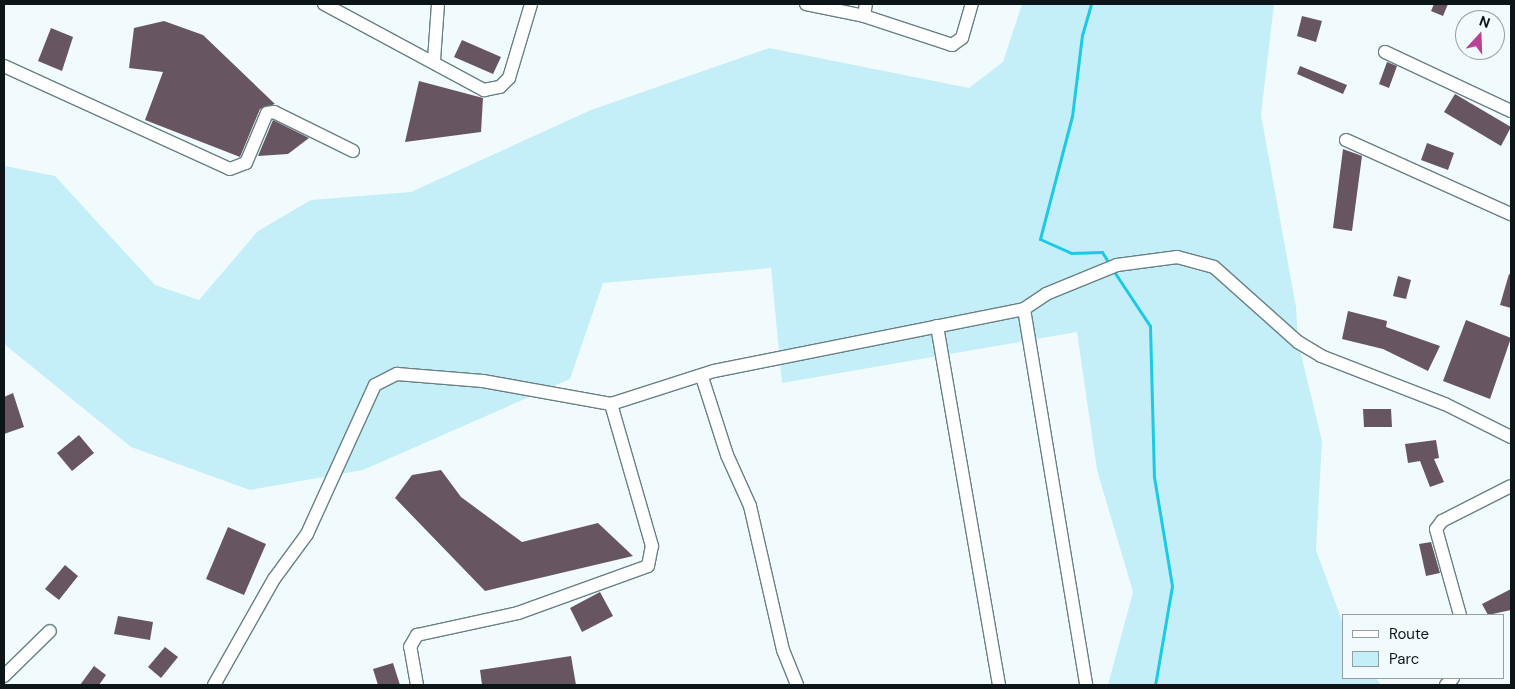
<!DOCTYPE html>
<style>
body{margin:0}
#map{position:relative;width:1515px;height:689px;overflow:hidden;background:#f1fbfd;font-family:"DM Sans",sans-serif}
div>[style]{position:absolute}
.green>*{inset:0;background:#c4eff8}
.stream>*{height:3px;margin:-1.5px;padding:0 1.5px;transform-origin:1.5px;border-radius:1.5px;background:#1ccae3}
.building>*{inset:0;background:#675661}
.roads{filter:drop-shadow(1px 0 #688084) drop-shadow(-1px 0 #688084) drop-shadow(0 1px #688084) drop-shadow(0 -1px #688084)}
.minor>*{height:12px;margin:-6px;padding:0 6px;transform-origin:6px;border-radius:6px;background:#fff}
span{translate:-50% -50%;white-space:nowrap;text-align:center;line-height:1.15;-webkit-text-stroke:5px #f1fbfd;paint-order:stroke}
.frame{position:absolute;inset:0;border:5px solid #0c1517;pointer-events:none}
.legend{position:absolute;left:1342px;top:614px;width:162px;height:65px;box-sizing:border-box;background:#f1fbfd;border:1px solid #959fa1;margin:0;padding:6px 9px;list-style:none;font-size:15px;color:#0c1517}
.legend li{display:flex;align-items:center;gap:10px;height:25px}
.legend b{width:25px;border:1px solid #959fa1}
.north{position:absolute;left:1455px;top:10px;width:50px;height:50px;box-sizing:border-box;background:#f1fbfd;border:1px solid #959fa1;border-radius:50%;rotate:20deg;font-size:14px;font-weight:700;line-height:20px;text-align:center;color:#0c1517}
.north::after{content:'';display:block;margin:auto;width:18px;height:22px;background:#b94298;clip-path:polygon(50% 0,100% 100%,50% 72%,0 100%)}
</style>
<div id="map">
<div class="green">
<div style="clip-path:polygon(1022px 4px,1274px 4px,1261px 115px,1296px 307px,1298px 342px,1322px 441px,1316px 550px,1344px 626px,1344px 678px,1376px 678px,1381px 685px,1108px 685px,1133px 592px,1097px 470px,1077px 332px,782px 383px,771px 268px,603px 283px,570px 379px,363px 470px,250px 490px,131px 447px,4px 344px,5px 166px,55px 176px,155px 285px,199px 300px,258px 231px,311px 200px,411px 192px,591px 110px,769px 48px,969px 88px,1003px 62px)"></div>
</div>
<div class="stream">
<div style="left:1091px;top:4px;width:32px;rotate:106deg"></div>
<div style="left:1082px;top:35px;width:82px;rotate:97deg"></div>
<div style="left:1072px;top:116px;width:127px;rotate:104.6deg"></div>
<div style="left:1040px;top:239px;width:34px;rotate:24deg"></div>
<div style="left:1071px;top:253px;width:31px;rotate:-2deg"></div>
<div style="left:1102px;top:252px;width:15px;rotate:58deg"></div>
<div style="left:1113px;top:270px;width:67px;rotate:56.5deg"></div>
<div style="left:1150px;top:326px;width:151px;rotate:88.5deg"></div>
<div style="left:1154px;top:477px;width:110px;rotate:80.6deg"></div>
<div style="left:1172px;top:586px;width:100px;rotate:99.7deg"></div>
</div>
<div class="building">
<div style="clip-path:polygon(1434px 4px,1448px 4px,1443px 16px,1431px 11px)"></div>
<div style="clip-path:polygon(1302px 16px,1322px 21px,1316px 42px,1297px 36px)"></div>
<div style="clip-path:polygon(164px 21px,203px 35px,275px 104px,260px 109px,240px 157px,145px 120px,163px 72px,129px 68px,134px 28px)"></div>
<div style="clip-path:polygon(51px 28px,73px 37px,62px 71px,38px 61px)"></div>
<div style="clip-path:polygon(462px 40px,501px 57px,493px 74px,454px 57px)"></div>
<div style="clip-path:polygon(1387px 62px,1397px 66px,1389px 88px,1379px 84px)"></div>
<div style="clip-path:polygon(1300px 66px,1347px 85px,1343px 94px,1297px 74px)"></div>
<div style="clip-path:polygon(419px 81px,483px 98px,481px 132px,405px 142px)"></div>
<div style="clip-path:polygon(1455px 94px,1511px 127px,1501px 146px,1444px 112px)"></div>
<div style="clip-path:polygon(273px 120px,309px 138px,288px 154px,258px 156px)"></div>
<div style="clip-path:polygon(1427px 143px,1454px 153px,1448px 170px,1421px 160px)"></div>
<div style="clip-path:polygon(1343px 149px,1362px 156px,1352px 231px,1333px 228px)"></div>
<div style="clip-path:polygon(1509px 274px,1511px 275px,1511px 308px,1500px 305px)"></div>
<div style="clip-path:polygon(1398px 276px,1411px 280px,1406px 299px,1393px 296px)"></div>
<div style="clip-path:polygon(1348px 311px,1387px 321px,1386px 327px,1440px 346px,1428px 371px,1383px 349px,1342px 339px)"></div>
<div style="clip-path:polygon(1466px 320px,1511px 338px,1490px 399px,1443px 381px)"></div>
<div style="clip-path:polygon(13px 393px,24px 427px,4px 434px,4px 397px)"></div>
<div style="clip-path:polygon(1363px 409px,1391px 409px,1392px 427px,1364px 427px)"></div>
<div style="clip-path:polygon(79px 435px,94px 453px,72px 471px,57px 453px)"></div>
<div style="clip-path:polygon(1436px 440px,1439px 458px,1434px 459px,1444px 482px,1430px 487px,1420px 461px,1408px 463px,1405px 444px)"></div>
<div style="clip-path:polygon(441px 470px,461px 497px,522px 542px,598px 523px,633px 556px,485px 591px,395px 498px,412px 475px)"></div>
<div style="clip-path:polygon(228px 527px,266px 544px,244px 595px,206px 579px)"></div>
<div style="clip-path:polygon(1431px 542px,1440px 573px,1426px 576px,1419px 544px)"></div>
<div style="clip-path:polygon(65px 565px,78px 576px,59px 600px,45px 589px)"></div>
<div style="clip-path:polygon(1511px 589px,1511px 610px,1488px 615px,1482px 604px)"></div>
<div style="clip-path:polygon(600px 592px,613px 616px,582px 632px,570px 608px)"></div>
<div style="clip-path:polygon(118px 616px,153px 622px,150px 640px,114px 634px)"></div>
<div style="clip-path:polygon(165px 647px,178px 657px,161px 678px,148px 667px)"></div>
<div style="clip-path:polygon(571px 656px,576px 685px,482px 685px,480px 670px)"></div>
<div style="clip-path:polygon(393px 663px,400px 685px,378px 685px,373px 669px)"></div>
<div style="clip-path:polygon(94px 666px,106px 675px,99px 685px,80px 685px)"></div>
</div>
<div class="roads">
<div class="minor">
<div style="left:324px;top:4px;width:182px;rotate:28.3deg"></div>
<div style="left:484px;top:90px;width:16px;rotate:-11deg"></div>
<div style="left:500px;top:87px;width:13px;rotate:-45deg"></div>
<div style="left:509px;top:78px;width:77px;rotate:-73.4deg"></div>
<div style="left:806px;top:4px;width:59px;rotate:11.7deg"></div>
<div style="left:864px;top:16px;width:93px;rotate:18.2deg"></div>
<div style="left:952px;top:45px;width:12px;rotate:-35deg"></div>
<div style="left:962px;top:38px;width:35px;rotate:-74deg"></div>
<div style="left:864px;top:16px;width:12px;rotate:-81deg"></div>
<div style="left:1385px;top:52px;width:139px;rotate:25.1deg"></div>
<div style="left:434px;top:60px;width:56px;rotate:-85.9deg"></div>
<div style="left:4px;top:66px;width:248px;rotate:24.5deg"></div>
<div style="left:230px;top:169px;width:17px;rotate:-21deg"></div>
<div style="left:246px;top:163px;width:54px;rotate:-67.2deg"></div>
<div style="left:267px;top:113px;width:7px;rotate:-8deg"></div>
<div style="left:274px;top:112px;width:88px;rotate:26.3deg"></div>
<div style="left:1346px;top:140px;width:181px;rotate:24.2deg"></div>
<div style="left:1024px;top:309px;width:381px;rotate:80.6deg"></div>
<div style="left:937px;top:326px;width:364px;rotate:80.2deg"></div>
<div style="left:702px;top:377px;width:82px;rotate:72.2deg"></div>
<div style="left:727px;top:455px;width:56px;rotate:65.7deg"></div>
<div style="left:750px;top:506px;width:148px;rotate:77.1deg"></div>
<div style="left:783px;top:650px;width:38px;rotate:68deg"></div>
<div style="left:1460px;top:615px;width:89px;rotate:-105.6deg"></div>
<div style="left:1436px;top:529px;width:10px;rotate:-53deg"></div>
<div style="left:1442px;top:521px;width:77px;rotate:-26.9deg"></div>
<div style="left:4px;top:676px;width:64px;rotate:-44.4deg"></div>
<div style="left:214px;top:685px;width:122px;rotate:-60.5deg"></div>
<div style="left:274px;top:579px;width:56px;rotate:-53.7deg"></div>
<div style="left:307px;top:534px;width:164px;rotate:-65.5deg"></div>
<div style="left:375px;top:385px;width:25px;rotate:-27deg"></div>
<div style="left:397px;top:374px;width:86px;rotate:4.7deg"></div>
<div style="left:483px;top:381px;width:130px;rotate:10.2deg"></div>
<div style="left:611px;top:404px;width:108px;rotate:-17.8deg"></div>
<div style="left:714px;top:371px;width:316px;rotate:-11.3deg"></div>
<div style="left:1024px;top:309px;width:27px;rotate:-34deg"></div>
<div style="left:1046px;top:294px;width:77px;rotate:-22.2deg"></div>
<div style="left:1117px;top:265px;width:61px;rotate:-7.6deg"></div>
<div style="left:1177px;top:257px;width:38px;rotate:15deg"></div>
<div style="left:1214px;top:267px;width:113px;rotate:41.8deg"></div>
<div style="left:1298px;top:342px;width:27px;rotate:31deg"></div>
<div style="left:1321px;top:356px;width:133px;rotate:21.2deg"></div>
<div style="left:1445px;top:404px;width:74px;rotate:26.6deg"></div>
<div style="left:417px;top:685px;width:39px;rotate:-100deg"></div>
<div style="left:410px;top:647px;width:14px;rotate:-60deg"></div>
<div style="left:417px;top:635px;width:103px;rotate:-12.3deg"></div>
<div style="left:518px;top:613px;width:138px;rotate:-19.9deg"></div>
<div style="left:648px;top:566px;width:20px;rotate:-79deg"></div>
<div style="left:652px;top:546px;width:148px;rotate:-106.1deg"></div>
<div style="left:1446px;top:685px;width:10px;rotate:-45deg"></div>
</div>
</div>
<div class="frame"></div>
<ul class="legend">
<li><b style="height:6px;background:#fff"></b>Route</li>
<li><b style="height:14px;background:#c4eff8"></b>Parc</li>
</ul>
<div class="north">N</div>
</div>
